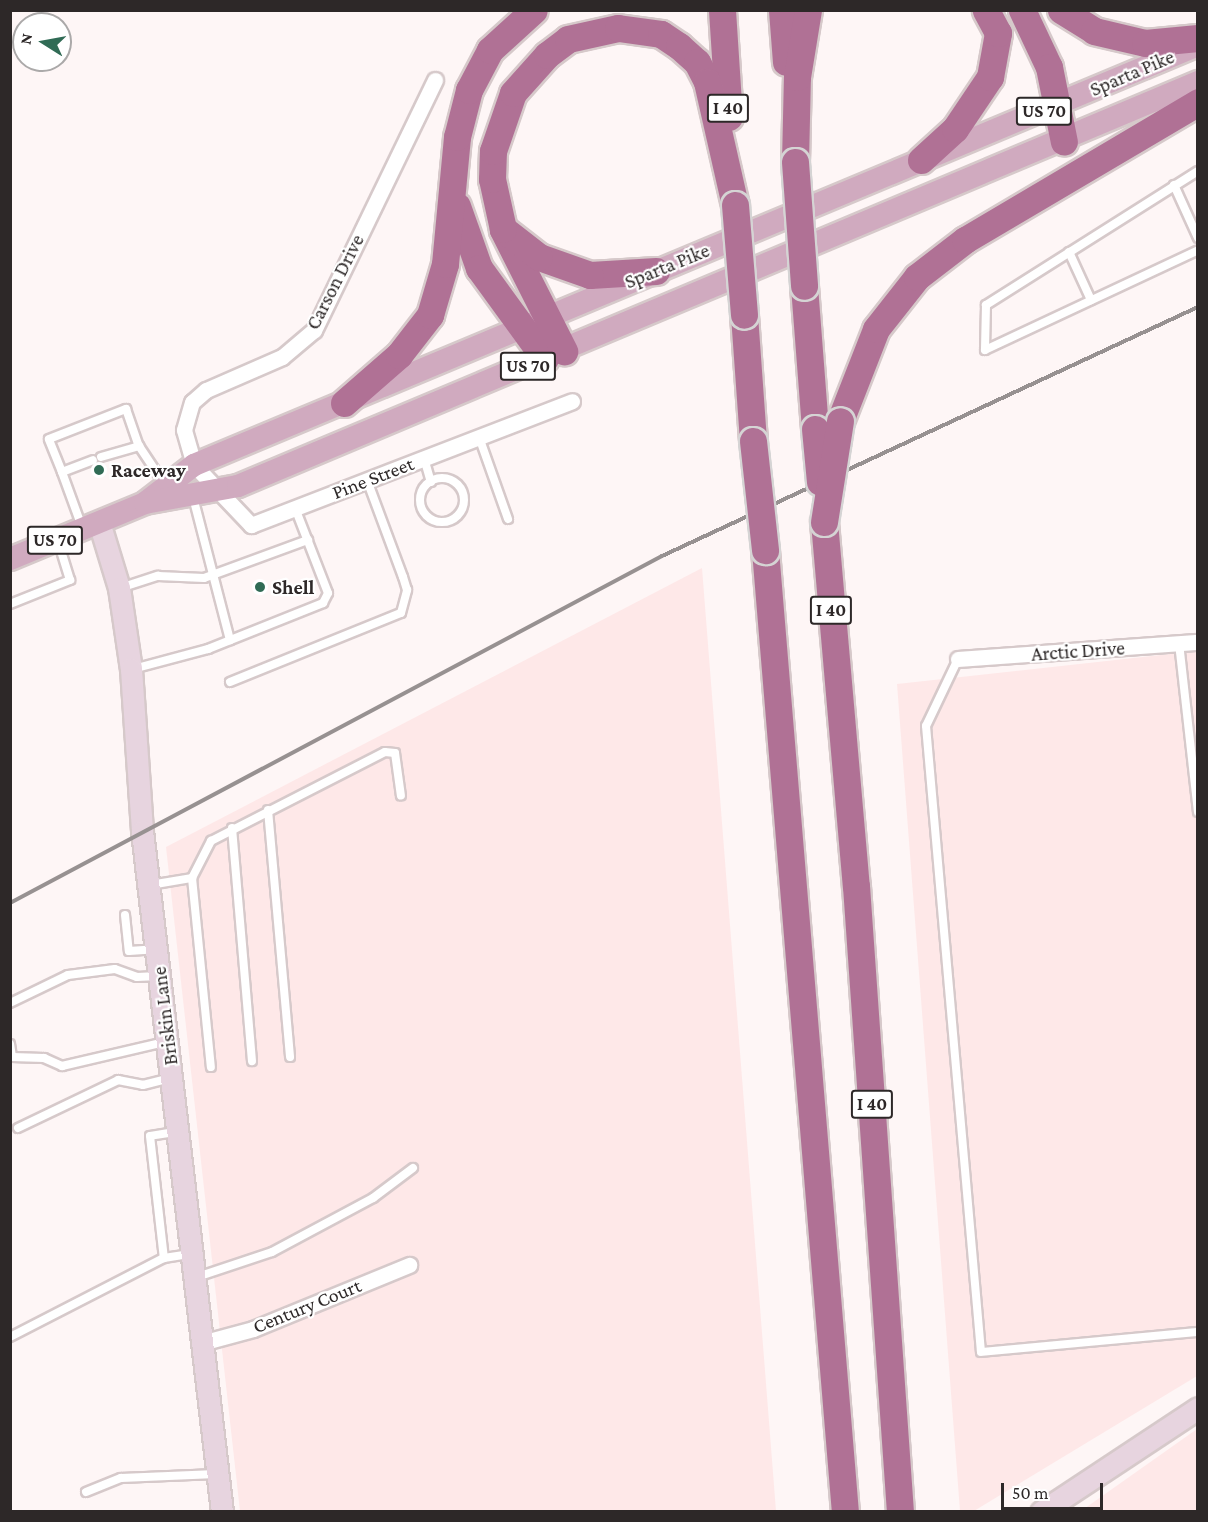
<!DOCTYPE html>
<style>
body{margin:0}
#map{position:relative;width:1208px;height:1522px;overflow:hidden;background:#fef6f6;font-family:"Crimson Pro",serif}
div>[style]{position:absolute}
.built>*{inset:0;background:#fee8e8}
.roads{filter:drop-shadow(2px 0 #d6c9ca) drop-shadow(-2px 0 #d6c9ca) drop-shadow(0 2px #d6c9ca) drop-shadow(0 -2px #d6c9ca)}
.lane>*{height:8px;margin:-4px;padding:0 4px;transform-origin:4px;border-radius:4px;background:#fff}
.lane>.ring{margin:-4px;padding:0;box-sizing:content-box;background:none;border:8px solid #fff;border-radius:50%}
.street>*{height:15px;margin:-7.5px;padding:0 7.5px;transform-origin:7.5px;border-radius:7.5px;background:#fff}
.secondary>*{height:21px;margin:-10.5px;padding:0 10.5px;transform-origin:10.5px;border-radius:10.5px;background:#e7d4df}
.primary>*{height:22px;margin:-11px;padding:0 11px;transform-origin:11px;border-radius:11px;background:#d0aabf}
.highway>*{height:27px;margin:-13.5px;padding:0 13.5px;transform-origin:13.5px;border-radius:13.5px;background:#b07195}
.rail>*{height:4px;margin:-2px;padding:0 2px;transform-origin:2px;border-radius:2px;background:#979191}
.bridges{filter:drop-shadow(2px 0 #d5d4d4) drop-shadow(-2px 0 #d5d4d4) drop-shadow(0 2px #d5d4d4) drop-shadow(0 -2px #d5d4d4)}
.highway-bridge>*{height:27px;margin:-13.5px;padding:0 13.5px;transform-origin:13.5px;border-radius:13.5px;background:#b07195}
.dots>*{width:16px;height:16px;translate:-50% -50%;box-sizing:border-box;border:3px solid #fff;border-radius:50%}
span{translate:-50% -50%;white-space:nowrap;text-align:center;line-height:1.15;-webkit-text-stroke:4.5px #fff;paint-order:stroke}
.shield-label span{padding:2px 4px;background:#fff;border:2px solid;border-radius:4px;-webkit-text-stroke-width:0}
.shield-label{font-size:18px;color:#2d2828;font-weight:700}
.street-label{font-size:20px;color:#2d2828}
.poi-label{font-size:20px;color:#2d2828;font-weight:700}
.left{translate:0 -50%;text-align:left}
.frame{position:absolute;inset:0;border:12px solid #2d2828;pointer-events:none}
.north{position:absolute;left:12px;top:12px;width:60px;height:60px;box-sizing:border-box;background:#fff;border:2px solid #aba9a9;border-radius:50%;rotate:281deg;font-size:16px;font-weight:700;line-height:24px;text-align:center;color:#2d2828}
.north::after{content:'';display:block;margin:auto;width:21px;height:27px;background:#306b55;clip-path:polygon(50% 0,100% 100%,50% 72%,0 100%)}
.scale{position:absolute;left:1001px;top:1483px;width:102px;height:27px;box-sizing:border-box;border:3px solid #2d2828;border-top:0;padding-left:8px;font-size:18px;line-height:21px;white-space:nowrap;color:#2d2828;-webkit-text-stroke:4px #fff;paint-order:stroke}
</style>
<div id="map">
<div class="built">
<div style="clip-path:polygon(702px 568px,776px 1511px,240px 1511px,166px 847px)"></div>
<div style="clip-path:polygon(1197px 651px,1197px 1376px,974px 1511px,960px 1511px,897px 684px)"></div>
<div style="clip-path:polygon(1197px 1429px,1197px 1511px,1081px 1511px)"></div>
</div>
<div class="roads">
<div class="lane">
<div style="left:1198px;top:171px;width:251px;rotate:147.7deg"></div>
<div style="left:986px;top:305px;width:45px;rotate:91.3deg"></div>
<div style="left:985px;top:350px;width:235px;rotate:-25.1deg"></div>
<div style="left:1174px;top:185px;width:58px;rotate:65.6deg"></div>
<div style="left:1069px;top:252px;width:53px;rotate:65.4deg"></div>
<div style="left:479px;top:437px;width:87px;rotate:70.5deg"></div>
<div style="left:101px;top:457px;width:40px;rotate:-16deg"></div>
<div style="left:139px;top:446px;width:47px;rotate:56.3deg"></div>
<div style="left:424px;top:458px;width:25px;rotate:74deg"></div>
<div style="left:62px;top:472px;width:35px;rotate:-112deg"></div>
<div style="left:49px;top:439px;width:83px;rotate:-21.3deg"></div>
<div style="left:126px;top:409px;width:39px;rotate:71deg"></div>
<div class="ring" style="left:420px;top:478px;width:36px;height:36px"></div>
<div style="left:193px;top:497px;width:148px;rotate:75.5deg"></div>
<div style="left:82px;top:527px;width:59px;rotate:-110deg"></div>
<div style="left:62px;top:472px;width:33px;rotate:-21deg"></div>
<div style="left:120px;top:588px;width:40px;rotate:-18deg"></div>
<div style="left:158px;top:576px;width:46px;rotate:2.5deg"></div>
<div style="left:204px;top:578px;width:111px;rotate:-20.1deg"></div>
<div style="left:10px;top:604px;width:65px;rotate:-21.8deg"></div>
<div style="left:70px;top:580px;width:41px;rotate:-107.1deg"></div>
<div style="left:1179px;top:643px;width:170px;rotate:83.6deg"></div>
<div style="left:958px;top:659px;width:74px;rotate:115.5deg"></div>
<div style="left:926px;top:726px;width:628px;rotate:84.98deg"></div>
<div style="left:981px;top:1352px;width:218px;rotate:-5.3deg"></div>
<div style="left:133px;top:669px;width:78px;rotate:-14.9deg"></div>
<div style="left:208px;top:649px;width:124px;rotate:-21.8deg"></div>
<div style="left:323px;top:603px;width:11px;rotate:-63deg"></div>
<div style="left:328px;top:593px;width:91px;rotate:-111.2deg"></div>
<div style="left:230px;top:682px;width:184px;rotate:-22deg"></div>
<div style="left:401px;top:613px;width:24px;rotate:-75deg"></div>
<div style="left:407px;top:590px;width:14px;rotate:-107deg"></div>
<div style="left:403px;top:577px;width:103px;rotate:-110.4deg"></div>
<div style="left:268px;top:810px;width:248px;rotate:84.9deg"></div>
<div style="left:232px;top:828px;width:234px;rotate:85.1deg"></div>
<div style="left:192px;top:878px;width:190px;rotate:84.3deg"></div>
<div style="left:150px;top:885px;width:43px;rotate:-9.5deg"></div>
<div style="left:192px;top:878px;width:42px;rotate:-62.8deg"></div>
<div style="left:211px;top:841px;width:195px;rotate:-27.1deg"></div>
<div style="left:385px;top:752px;width:10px;rotate:6deg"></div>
<div style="left:395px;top:753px;width:43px;rotate:82.1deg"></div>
<div style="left:125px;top:915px;width:36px;rotate:84deg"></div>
<div style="left:129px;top:951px;width:26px;rotate:-4deg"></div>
<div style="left:10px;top:1003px;width:64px;rotate:-25.8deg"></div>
<div style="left:68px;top:975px;width:47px;rotate:-7.3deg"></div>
<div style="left:115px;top:969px;width:23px;rotate:20deg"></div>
<div style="left:137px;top:977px;width:21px;rotate:-3deg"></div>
<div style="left:10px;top:1044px;width:13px;rotate:81deg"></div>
<div style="left:12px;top:1057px;width:32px;rotate:2deg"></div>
<div style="left:44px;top:1058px;width:20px;rotate:24deg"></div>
<div style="left:62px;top:1066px;width:105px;rotate:-13.2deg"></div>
<div style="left:18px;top:1128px;width:111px;rotate:-25.6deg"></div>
<div style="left:118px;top:1080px;width:25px;rotate:11deg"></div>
<div style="left:143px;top:1085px;width:29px;rotate:-14deg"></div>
<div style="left:175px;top:1132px;width:25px;rotate:171deg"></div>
<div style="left:150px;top:1136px;width:123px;rotate:83.5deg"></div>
<div style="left:164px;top:1258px;width:25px;rotate:-9deg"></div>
<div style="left:197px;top:1277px;width:79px;rotate:-18.4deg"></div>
<div style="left:272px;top:1252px;width:115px;rotate:-28.1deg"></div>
<div style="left:373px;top:1198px;width:50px;rotate:-36.9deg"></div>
<div style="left:10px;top:1337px;width:173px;rotate:-27.2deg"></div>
<div style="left:86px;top:1492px;width:38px;rotate:-22deg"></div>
<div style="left:121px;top:1478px;width:95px;rotate:-2.4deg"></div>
</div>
<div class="street">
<div style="left:435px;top:80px;width:278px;rotate:115.8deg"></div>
<div style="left:314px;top:330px;width:42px;rotate:139.8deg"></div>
<div style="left:282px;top:357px;width:83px;rotate:156.5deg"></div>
<div style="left:206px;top:390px;width:18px;rotate:139deg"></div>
<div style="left:192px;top:402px;width:29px;rotate:106deg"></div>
<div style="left:184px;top:430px;width:36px;rotate:74deg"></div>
<div style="left:194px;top:465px;width:83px;rotate:46.5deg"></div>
<div style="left:251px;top:525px;width:344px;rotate:-21.1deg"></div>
<div style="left:958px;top:659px;width:241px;rotate:-4.1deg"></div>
<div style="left:205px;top:1342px;width:50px;rotate:-15.2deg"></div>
<div style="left:253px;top:1329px;width:169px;rotate:-22.3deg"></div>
</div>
<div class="secondary">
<div style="left:99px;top:522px;width:69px;rotate:73.1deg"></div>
<div style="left:119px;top:588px;width:82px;rotate:81.6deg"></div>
<div style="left:131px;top:669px;width:162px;rotate:86.1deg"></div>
<div style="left:142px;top:831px;width:686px;rotate:83.3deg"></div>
<div style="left:1041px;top:1512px;width:188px;rotate:-33.5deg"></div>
</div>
<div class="primary">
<div style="left:146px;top:502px;width:61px;rotate:-37.6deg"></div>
<div style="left:194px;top:465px;width:1088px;rotate:-22.7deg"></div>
<div style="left:10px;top:559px;width:146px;rotate:-22.5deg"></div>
<div style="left:145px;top:503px;width:95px;rotate:-10.4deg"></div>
<div style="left:238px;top:486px;width:1042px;rotate:-22.82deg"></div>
</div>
<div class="highway">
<div style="left:722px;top:10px;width:107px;rotate:86.3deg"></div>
<div style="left:782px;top:10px;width:52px;rotate:85.6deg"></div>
<div style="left:1022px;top:10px;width:63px;rotate:64.7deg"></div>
<div style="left:1049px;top:67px;width:76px;rotate:78.7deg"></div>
<div style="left:1061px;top:10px;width:39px;rotate:32deg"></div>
<div style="left:1094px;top:31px;width:52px;rotate:13.2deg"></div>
<div style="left:1145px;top:43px;width:53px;rotate:-5.4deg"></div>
<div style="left:921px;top:160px;width:46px;rotate:-42.4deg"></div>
<div style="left:955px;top:129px;width:63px;rotate:-56.1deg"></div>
<div style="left:990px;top:77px;width:45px;rotate:-79.7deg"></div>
<div style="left:998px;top:33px;width:26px;rotate:-118deg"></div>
<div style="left:795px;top:162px;width:85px;rotate:-88.7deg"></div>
<div style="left:797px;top:77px;width:68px;rotate:-80.7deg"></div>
<div style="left:457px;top:206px;width:66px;rotate:70.5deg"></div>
<div style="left:479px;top:268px;width:112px;rotate:54deg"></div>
<div style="left:503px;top:230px;width:136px;rotate:63.2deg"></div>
<div style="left:656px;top:271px;width:66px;rotate:176.5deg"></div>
<div style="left:590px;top:275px;width:54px;rotate:-160.6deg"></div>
<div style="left:539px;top:257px;width:46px;rotate:-142.1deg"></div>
<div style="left:503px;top:229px;width:51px;rotate:-102.4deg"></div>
<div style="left:492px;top:179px;width:28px;rotate:-88deg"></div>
<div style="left:493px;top:151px;width:61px;rotate:-71deg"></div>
<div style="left:513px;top:93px;width:51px;rotate:-48.2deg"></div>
<div style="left:547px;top:55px;width:26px;rotate:-37deg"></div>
<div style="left:568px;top:39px;width:51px;rotate:-12.4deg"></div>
<div style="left:618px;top:28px;width:43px;rotate:7.9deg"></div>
<div style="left:661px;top:34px;width:22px;rotate:34deg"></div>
<div style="left:679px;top:46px;width:24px;rotate:42deg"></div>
<div style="left:697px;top:62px;width:22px;rotate:63deg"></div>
<div style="left:707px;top:82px;width:126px;rotate:77.2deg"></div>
<div style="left:804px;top:286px;width:143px;rotate:85.6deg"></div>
<div style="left:744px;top:315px;width:126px;rotate:85.9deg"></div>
<div style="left:344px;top:403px;width:73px;rotate:-41.1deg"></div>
<div style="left:399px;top:355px;width:51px;rotate:-52.2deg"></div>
<div style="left:430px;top:315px;width:53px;rotate:-73.6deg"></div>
<div style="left:445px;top:264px;width:128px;rotate:-84.6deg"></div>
<div style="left:457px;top:137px;width:49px;rotate:-75.7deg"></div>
<div style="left:469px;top:90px;width:45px;rotate:-62.3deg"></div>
<div style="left:490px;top:50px;width:59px;rotate:-42.3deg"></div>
<div style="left:840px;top:421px;width:99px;rotate:-68.6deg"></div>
<div style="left:876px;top:329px;width:66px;rotate:-51.7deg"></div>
<div style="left:917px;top:277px;width:61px;rotate:-37.6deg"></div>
<div style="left:965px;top:240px;width:271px;rotate:-30.6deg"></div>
<div style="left:824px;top:522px;width:365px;rotate:85deg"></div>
<div style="left:856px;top:886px;width:628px;rotate:85.98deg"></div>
<div style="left:765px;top:550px;width:965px;rotate:85.25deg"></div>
</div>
</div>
<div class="rail">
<div style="left:10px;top:903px;width:739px;rotate:-28.02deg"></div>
<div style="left:662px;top:556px;width:591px;rotate:-24.92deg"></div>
</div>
<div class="bridges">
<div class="highway-bridge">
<div style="left:795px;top:162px;width:124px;rotate:85.8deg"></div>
<div style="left:735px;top:205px;width:110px;rotate:85.3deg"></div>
<div style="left:815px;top:429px;width:53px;rotate:84.6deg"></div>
<div style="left:753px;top:441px;width:110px;rotate:83.7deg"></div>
<div style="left:824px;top:522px;width:102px;rotate:-81deg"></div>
</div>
</div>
<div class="dots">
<div style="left:99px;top:470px;background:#306b55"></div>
<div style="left:260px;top:587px;background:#306b55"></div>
</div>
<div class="shield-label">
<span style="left:728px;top:108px">I 40</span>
<span style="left:1044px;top:111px">US 70</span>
<span style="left:528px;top:366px">US 70</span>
<span style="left:55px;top:540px">US 70</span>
<span style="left:831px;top:610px">I 40</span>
<span style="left:872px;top:1104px">I 40</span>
</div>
<div class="street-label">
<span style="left:1132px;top:73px;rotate:-23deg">Sparta Pike</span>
<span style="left:667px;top:266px;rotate:-22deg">Sparta Pike</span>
<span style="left:335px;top:282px;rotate:-63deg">Carson Drive</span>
<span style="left:373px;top:478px;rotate:-21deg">Pine Street</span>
<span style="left:1078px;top:651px;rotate:-4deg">Arctic Drive</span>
<span style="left:165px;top:1016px;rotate:-97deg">Briskin Lane</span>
<span style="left:307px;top:1306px;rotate:-22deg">Century Court</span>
</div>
<div class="poi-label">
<span class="left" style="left:111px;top:470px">Raceway</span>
<span class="left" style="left:272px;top:587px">Shell</span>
</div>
<div class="frame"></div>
<div class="north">N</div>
<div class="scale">50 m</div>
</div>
